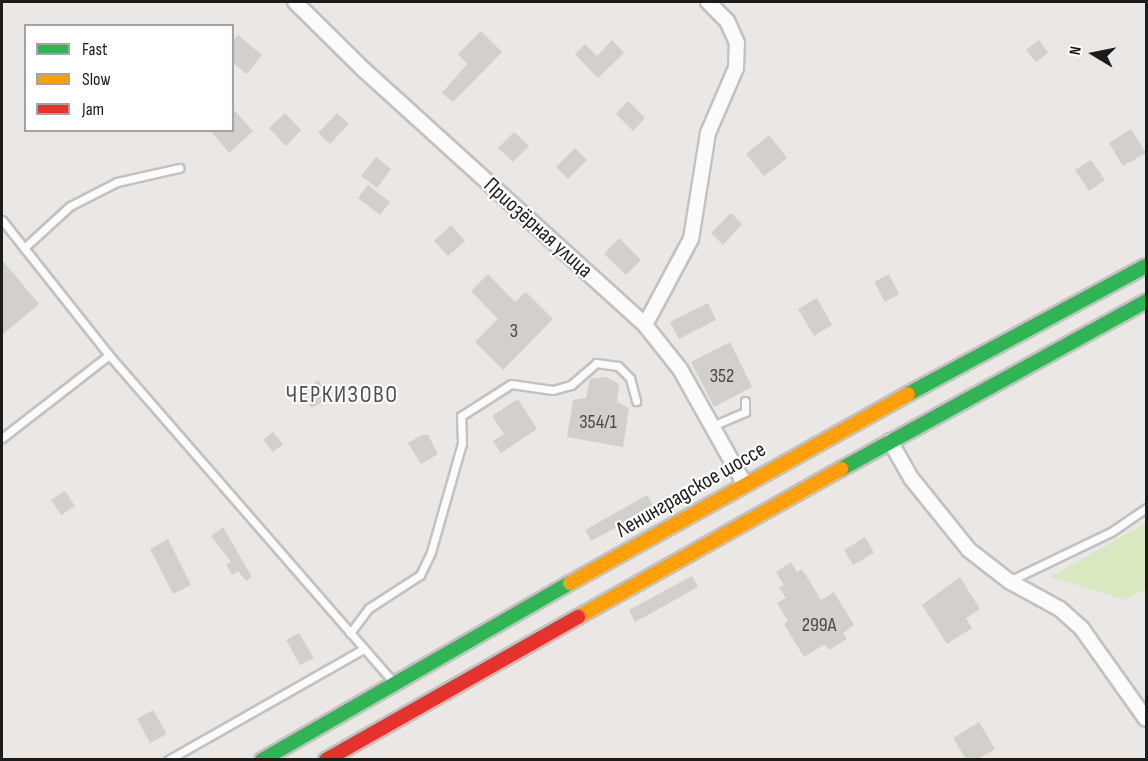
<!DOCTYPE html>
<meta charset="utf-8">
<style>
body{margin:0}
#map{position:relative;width:1148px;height:761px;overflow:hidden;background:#eae7e4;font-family:"Sofia Sans Condensed",sans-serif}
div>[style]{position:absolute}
.grass>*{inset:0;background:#dae8c1}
.building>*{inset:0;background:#d2cfcd}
.roads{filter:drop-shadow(2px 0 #c3c2c0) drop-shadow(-2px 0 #c3c2c0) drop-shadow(0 2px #c3c2c0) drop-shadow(0 -2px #c3c2c0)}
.lane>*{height:7px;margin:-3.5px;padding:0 3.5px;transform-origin:3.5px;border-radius:3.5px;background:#fcfbfb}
.street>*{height:14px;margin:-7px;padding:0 7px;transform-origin:7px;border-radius:7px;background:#fcfbfb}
.fast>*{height:14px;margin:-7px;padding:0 7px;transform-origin:7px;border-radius:7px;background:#30b455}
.slow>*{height:14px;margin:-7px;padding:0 7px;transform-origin:7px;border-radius:7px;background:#ff9f0a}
.jam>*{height:14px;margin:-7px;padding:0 7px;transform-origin:7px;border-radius:7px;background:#e5322d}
span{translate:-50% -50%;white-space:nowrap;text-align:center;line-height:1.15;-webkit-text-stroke:4.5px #fff;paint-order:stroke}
.number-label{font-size:20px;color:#4a4948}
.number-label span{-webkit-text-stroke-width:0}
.street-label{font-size:22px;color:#1c1c1c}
.neighbourhood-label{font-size:24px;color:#4f4f4f;letter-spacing:1.5px}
.frame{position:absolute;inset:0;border:3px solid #1c1c1c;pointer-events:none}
.legend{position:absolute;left:24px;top:24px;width:210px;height:108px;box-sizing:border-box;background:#fff;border:2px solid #a4a4a4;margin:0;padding:8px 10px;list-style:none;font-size:18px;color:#1c1c1c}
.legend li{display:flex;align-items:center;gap:12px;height:30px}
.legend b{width:30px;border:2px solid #a4a4a4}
.north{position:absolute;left:1064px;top:24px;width:60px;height:60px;-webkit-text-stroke:4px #fff;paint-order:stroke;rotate:280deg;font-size:16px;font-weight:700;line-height:24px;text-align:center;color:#1c1c1c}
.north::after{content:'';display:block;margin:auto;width:21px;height:27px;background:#1c1c1c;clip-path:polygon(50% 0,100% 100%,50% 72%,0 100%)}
</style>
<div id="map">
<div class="grass">
<div style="clip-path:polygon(1146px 523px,1146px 589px,1126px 600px,1050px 577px)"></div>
</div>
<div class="building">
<div style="clip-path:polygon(481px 31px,502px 52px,453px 102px,442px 93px,467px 64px,458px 54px)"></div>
<div style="clip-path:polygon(238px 35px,262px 55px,247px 74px,232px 62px,232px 42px)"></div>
<div style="clip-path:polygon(612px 40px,624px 53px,598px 78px,575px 54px,585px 44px,597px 56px)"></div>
<div style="clip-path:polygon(1039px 40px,1048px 53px,1036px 62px,1026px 50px)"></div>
<div style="clip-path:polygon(628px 101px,645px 118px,633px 131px,616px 114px)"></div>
<div style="clip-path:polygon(232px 108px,253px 131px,229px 153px,210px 130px,232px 130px)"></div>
<div style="clip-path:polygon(285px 113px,301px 130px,286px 146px,269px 128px)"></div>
<div style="clip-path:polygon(337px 113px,349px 124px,330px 144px,318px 133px)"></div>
<div style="clip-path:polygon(1131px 129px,1146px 153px,1123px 166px,1109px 143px)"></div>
<div style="clip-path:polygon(514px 132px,529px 146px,513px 162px,498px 148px)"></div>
<div style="clip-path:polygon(769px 135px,787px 158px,764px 176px,746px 154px)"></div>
<div style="clip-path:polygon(575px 148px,587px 160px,568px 179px,556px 167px)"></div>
<div style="clip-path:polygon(376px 157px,391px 169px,377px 188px,361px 176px)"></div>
<div style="clip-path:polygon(1091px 160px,1105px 180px,1089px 191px,1075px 170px)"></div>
<div style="clip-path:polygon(368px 185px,390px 202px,380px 215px,358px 198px)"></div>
<div style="clip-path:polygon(731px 213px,742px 224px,723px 245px,711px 233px)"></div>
<div style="clip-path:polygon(451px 225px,465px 241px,448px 256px,434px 241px)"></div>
<div style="clip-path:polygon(619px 238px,641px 260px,626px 275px,604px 254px)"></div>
<div style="clip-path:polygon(2px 260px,39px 304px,2px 335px)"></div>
<div style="clip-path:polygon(488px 274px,515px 302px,526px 292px,553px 319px,503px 370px,475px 342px,498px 319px,471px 291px)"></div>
<div style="clip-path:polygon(889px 274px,899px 294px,885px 302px,874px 282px)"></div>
<div style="clip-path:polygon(817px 298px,832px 325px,814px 336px,798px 309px)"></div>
<div style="clip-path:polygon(708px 303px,716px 320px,679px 339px,670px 322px)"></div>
<div style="clip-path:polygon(730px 342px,752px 387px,714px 407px,691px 362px)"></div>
<div style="clip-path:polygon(606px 377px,619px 384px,617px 402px,629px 408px,623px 447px,567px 437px,573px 400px,586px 398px,590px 379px)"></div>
<div style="clip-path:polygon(318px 380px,332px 397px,312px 408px,300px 394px)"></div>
<div style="clip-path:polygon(518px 399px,537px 429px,501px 453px,493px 441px,504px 434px,492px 416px)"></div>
<div style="clip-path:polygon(273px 432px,283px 444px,273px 452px,263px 440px)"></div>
<div style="clip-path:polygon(422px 435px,428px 435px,438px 454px,421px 464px,408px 443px)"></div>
<div style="clip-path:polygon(65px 491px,75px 506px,61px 515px,51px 500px)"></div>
<div style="clip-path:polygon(647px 495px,654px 507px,591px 541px,585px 530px)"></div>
<div style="clip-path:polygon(223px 527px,252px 577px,246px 581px,238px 571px,232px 575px,226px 564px,231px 562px,211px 536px)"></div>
<div style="clip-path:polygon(865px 537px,874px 553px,853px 565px,844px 550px)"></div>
<div style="clip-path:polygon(168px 539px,191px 585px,173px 594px,150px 549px)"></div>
<div style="clip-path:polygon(791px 562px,797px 572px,802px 569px,821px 600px,834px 592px,854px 625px,843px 633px,847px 639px,829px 650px,825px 644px,804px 657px,784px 624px,788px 621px,777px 603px,786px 598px,779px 587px,784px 585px,776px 572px)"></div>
<div style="clip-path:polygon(692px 576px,698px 587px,635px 622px,629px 610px)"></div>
<div style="clip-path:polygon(960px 577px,980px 609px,966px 618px,972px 628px,947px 644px,922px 605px)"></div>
<div style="clip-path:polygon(299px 633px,314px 658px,300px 665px,286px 640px)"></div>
<div style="clip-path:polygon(153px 710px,167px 734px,150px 743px,137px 719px)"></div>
<div style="clip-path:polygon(979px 722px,995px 749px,978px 759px,966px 759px,953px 738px)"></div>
</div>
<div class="roads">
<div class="lane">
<div style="left:2px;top:220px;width:172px;rotate:51.6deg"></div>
<div style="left:109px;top:355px;width:431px;rotate:49deg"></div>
<div style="left:24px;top:248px;width:62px;rotate:-42.4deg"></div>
<div style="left:70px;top:206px;width:53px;rotate:-27.1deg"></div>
<div style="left:117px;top:182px;width:64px;rotate:-12.7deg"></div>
<div style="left:712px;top:426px;width:36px;rotate:-23deg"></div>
<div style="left:745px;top:412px;width:11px;rotate:-90deg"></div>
<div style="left:2px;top:438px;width:135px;rotate:-37.8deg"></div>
<div style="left:1009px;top:581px;width:113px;rotate:-25.7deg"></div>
<div style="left:1111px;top:532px;width:42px;rotate:-34.4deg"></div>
<div style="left:350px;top:633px;width:31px;rotate:-53deg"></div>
<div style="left:369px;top:608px;width:61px;rotate:-32.9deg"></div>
<div style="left:420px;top:575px;width:25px;rotate:-64deg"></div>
<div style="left:431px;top:552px;width:113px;rotate:-74.1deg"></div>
<div style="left:462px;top:443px;width:27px;rotate:-92deg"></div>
<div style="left:461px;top:416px;width:59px;rotate:-32.6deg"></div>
<div style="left:511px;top:384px;width:42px;rotate:8.1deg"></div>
<div style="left:553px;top:390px;width:19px;rotate:-16deg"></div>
<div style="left:571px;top:385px;width:33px;rotate:-41deg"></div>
<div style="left:596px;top:363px;width:22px;rotate:8deg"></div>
<div style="left:618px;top:366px;width:17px;rotate:45deg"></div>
<div style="left:630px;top:378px;width:24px;rotate:75deg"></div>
<div style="left:168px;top:760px;width:224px;rotate:-29.6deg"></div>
</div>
<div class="street">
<div style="left:295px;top:2px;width:97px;rotate:44.6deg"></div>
<div style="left:364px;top:70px;width:379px;rotate:42.2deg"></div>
<div style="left:645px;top:325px;width:56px;rotate:51.5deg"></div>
<div style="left:680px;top:369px;width:131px;rotate:60.7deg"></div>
<div style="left:645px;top:325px;width:98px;rotate:-61.9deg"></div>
<div style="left:691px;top:239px;width:107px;rotate:-80.9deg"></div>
<div style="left:708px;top:133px;width:71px;rotate:-66.7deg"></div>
<div style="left:736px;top:68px;width:25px;rotate:-88deg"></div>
<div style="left:737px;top:43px;width:24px;rotate:-114deg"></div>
<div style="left:727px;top:21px;width:27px;rotate:-135deg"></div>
<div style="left:890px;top:441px;width:43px;rotate:60.4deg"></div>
<div style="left:911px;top:478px;width:92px;rotate:51.1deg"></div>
<div style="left:969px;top:550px;width:51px;rotate:37.8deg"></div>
<div style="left:1009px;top:581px;width:58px;rotate:28.8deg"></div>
<div style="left:1060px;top:609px;width:30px;rotate:42deg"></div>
<div style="left:1082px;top:629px;width:110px;rotate:54.6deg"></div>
</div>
<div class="fast">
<div style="left:908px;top:394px;width:270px;rotate:-28.3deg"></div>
<div style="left:841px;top:469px;width:348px;rotate:-28.8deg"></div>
<div style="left:262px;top:760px;width:355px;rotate:-29.9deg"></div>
</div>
<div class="slow">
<div style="left:570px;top:583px;width:387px;rotate:-29.2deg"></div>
<div style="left:578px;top:617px;width:302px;rotate:-29.4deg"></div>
</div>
<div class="jam">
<div style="left:326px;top:760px;width:290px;rotate:-29.6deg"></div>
</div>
</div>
<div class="number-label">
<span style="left:514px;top:331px">3</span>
<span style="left:722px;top:376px">352</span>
<span style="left:598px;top:422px">354/1</span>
<span style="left:819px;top:625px">299А</span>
</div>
<div class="street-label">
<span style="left:538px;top:228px;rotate:42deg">Приозёрная улица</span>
<span style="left:691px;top:490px;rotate:-30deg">Ленинградское шоссе</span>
</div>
<div class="neighbourhood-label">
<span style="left:342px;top:395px">ЧЕРКИЗОВО</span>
</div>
<div class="frame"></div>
<ul class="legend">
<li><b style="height:8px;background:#30b455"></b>Fast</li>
<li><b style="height:8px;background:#ff9f0a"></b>Slow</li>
<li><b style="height:8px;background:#e5322d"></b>Jam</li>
</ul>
<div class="north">N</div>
</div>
